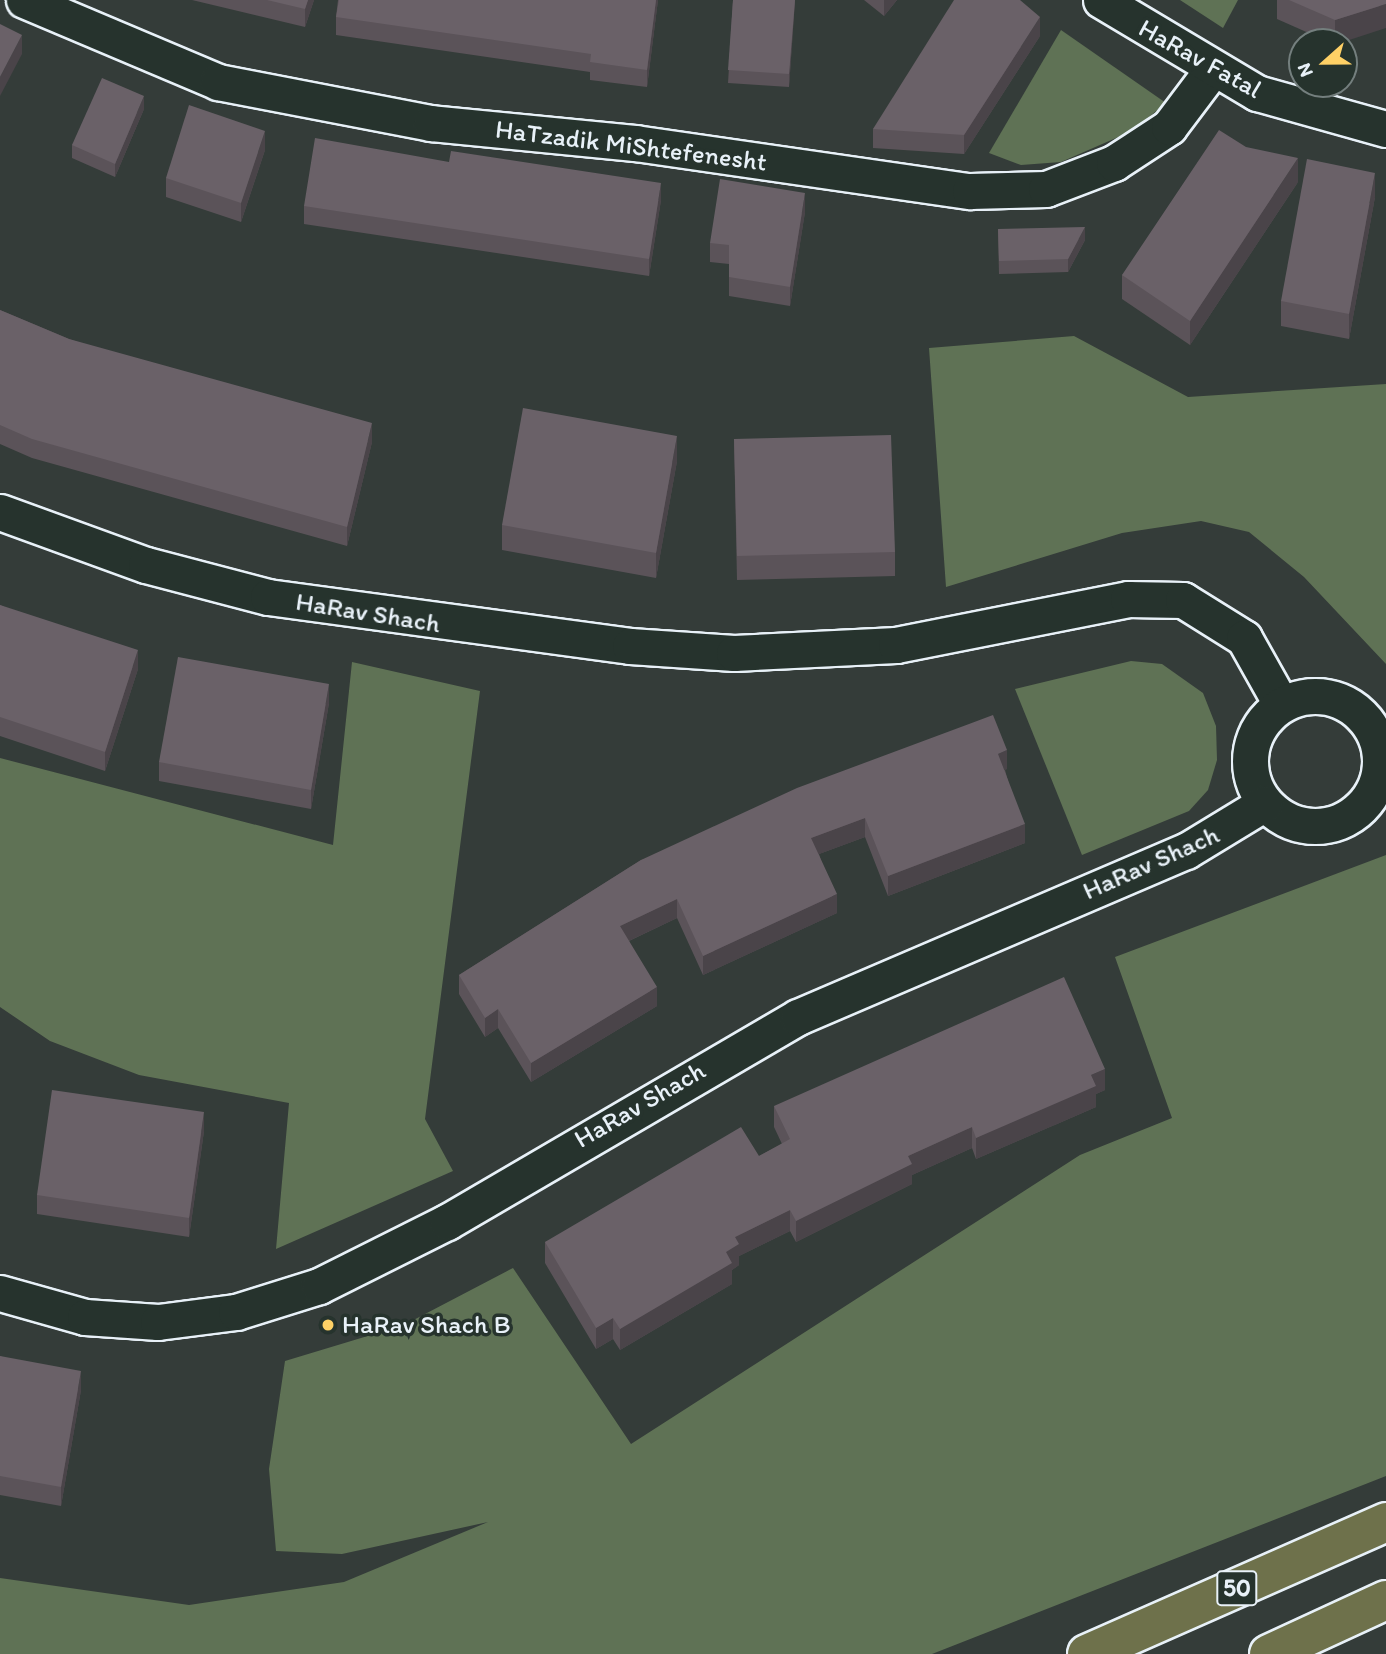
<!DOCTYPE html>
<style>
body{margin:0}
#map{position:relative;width:1386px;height:1654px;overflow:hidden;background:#343c39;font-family:Itim,sans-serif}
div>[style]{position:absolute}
.green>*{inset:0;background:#5f7255}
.roads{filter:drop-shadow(2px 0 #e8f1f8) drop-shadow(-2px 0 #e8f1f8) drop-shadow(0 2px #e8f1f8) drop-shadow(0 -2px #e8f1f8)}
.minor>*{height:35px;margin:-17.5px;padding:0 17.5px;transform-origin:17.5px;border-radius:17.5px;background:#26332d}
.minor>.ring{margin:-17.5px;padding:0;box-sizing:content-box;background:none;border:35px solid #26332d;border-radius:50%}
.motorway>*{height:38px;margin:-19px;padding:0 19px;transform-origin:19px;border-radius:19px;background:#6e714b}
.wall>*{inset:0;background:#5b5359}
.shaded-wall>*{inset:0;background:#4a4449}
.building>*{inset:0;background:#6a6168}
.dots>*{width:19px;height:19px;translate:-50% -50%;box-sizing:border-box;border:4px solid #26332d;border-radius:50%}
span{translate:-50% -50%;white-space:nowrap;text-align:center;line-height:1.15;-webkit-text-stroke:7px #26332d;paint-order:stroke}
.shield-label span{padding:2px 5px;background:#26332d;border:2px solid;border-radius:5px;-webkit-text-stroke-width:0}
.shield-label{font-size:24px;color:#e8f1f8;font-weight:700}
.street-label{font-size:26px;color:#e8f1f8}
.poi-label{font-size:26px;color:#e8f1f8}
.left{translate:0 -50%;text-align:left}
.north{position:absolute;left:1288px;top:28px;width:70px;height:70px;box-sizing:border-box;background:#26332d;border:2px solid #747f7e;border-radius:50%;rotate:249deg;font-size:19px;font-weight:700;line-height:28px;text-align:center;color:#e8f1f8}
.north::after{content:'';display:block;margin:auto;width:24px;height:32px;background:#ffd166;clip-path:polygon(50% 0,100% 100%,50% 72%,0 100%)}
</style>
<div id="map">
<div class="green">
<div style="clip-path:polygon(1180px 0,1238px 0,1223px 28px)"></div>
<div style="clip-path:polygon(1061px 30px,1166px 103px,1132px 131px,1061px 162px,1021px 165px,989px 153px)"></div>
<div style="clip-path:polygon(1074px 336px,1188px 397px,1386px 384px,1386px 664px,1304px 577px,1249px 532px,1201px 521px,1122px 533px,946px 587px,929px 348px)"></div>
<div style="clip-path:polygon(1131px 661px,1162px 664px,1203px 693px,1216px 726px,1217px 760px,1208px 790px,1189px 811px,1082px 855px,1015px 689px)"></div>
<div style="clip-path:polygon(352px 662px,480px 691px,425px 1119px,453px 1171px,276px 1249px,289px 1103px,139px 1075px,50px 1041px,0 1007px,0 758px,333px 845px)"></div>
<div style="clip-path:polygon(1386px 855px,1386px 1476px,932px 1654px,0 1654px,0 1578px,189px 1605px,344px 1582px,488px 1522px,342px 1554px,276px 1551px,269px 1469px,285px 1361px,404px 1325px,513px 1268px,631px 1444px,1080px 1155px,1172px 1118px,1115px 957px)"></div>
</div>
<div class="roads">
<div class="minor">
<div style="left:24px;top:0;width:211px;rotate:22.9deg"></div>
<div style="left:218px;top:82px;width:217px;rotate:10.9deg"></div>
<div style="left:431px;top:123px;width:205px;rotate:5.6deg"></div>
<div style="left:635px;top:143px;width:338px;rotate:8.2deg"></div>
<div style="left:970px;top:191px;width:76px;rotate:-1.5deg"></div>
<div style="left:1046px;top:189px;width:73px;rotate:-20.9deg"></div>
<div style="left:1114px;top:163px;width:66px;rotate:-33.2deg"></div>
<div style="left:1169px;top:127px;width:71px;rotate:-53deg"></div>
<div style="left:1101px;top:0;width:182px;rotate:30.8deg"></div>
<div style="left:1257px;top:93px;width:134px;rotate:15.6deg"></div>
<div style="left:0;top:512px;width:155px;rotate:20deg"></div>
<div style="left:146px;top:565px;width:126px;rotate:14.7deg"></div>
<div style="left:268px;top:597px;width:365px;rotate:7.7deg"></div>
<div style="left:630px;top:646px;width:104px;rotate:3.9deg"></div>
<div style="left:734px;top:653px;width:162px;rotate:-2.8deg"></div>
<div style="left:896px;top:645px;width:237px;rotate:-11.2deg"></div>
<div style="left:1128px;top:599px;width:55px;rotate:1deg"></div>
<div style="left:1183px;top:600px;width:72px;rotate:31.9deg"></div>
<div style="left:1244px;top:638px;width:76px;rotate:60.7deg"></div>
<div class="ring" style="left:1250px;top:696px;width:95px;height:95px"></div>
<div style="left:0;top:1293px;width:88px;rotate:15.8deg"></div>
<div style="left:85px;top:1317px;width:73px;rotate:3.9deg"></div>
<div style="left:158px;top:1322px;width:79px;rotate:-7.3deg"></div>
<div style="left:236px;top:1312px;width:87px;rotate:-17.4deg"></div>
<div style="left:319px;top:1286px;width:143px;rotate:-26.6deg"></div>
<div style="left:447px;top:1222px;width:406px;rotate:-30.3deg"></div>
<div style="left:798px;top:1017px;width:422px;rotate:-23.2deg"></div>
<div style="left:1186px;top:851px;width:92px;rotate:-31.3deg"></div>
</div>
<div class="motorway">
<div style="left:1087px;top:1654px;width:327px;rotate:-23.8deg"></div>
<div style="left:1269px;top:1654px;width:129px;rotate:-24.8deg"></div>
</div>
</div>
<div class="wall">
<div style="clip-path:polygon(192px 0,314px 0,305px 27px)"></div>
<div style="clip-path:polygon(337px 0,658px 0,647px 87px,590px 80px,590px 72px,336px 35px,336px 17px,338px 0)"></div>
<div style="clip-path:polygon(733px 0,795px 0,789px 87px,728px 83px)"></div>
<div style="clip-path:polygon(864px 0,897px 0,884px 16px)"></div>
<div style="clip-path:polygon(1277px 0,1386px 0,1343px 42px,1329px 42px,1277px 19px)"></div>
<div style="clip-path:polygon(1040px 36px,964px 154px,873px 148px,873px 129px)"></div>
<div style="clip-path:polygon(144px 109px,115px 177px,72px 158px,72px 145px)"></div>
<div style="clip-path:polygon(265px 150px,241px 222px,166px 197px,166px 178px)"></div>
<div style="clip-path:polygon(1298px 182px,1190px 345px,1122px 299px,1122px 275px)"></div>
<div style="clip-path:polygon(1375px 197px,1349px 339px,1281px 326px,1281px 301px)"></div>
<div style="clip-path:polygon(661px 200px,649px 276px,304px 224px,304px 206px)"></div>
<div style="clip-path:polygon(805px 212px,790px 306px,729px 296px,729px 264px,710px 262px,710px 243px)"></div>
<div style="clip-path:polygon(998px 229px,1085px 240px,1068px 272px,999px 274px)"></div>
<div style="clip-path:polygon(0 310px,69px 339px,372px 442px,347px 546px,32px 458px,0 444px)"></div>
<div style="clip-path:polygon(734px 439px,895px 552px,895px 576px,737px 580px)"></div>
<div style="clip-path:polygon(677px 461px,656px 578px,502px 550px,502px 525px)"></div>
<div style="clip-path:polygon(0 605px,138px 669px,105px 771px,0 736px)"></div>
<div style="clip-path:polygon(329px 703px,311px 809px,159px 781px,159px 762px)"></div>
<div style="clip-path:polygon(1007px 769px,1005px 770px,1025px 843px,888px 896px,865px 837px,819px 854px,837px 913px,703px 975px,677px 918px,629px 941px,657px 1006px,531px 1082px,498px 1028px,485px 1037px,459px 994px,459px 975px,641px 860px)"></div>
<div style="clip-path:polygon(1105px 1090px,1096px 1094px,1096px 1107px,976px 1159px,972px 1148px,912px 1175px,912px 1184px,796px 1242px,790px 1231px,739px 1256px,739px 1265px,732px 1270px,732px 1284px,620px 1350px,613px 1339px,596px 1349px,545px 1263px,545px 1242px,759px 1156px,782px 1144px,774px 1127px,774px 1106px)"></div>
<div style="clip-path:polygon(204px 1131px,189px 1237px,37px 1214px,37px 1195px)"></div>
<div style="clip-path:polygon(0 1356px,81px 1390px,61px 1506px,0 1495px)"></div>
</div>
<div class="shaded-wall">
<div style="clip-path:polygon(308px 0,314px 0,305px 27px,305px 9px)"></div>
<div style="clip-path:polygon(656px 0,658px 0,647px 87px,647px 70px)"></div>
<div style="clip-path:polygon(795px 0,789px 87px,789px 74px)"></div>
<div style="clip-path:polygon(884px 0,897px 0,884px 16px)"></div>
<div style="clip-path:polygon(1386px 4px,1386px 28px,1343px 42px,1335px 42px,1335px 20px)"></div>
<div style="clip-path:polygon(1040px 17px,1040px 36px,964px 154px,964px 135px)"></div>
<div style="clip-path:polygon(22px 35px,22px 54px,0 96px,0 77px)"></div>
<div style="clip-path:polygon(144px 96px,144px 109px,115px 177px,115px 164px)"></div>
<div style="clip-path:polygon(265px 131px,265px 150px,241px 222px,241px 203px)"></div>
<div style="clip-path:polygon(1298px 158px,1298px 182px,1190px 345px,1190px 321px)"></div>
<div style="clip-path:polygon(1375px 173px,1375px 197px,1349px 339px,1349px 314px)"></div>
<div style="clip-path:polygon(661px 183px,661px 200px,649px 276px,649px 259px)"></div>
<div style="clip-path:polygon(805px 193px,805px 212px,790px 306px,790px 287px)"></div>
<div style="clip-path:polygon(1085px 227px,1085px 240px,1068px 272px,1068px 259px)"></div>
<div style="clip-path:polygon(372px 423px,372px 442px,347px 546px,347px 527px)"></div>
<div style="clip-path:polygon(677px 436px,677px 461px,656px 578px,656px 553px)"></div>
<div style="clip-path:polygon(138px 650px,138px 669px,105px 771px,105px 752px)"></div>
<div style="clip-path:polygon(329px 684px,329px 703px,311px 809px,311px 790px)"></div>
<div style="clip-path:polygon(1007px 750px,1007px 769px,998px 773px,998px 754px)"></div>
<div style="clip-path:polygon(865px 818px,865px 837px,811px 857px,811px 838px)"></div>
<div style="clip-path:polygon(1025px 824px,1025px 843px,888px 896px,888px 876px)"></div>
<div style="clip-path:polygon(837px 894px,837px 913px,703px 975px,703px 956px)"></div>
<div style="clip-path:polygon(677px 899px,677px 918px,620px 945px,620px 926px)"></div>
<div style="clip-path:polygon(657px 987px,657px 1006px,531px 1082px,531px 1063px)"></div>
<div style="clip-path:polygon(498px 1009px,498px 1028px,485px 1037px,485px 1018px)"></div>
<div style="clip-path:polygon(1105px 1069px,1105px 1090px,1096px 1094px,1096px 1107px,976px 1159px,976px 1138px,1091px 1075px)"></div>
<div style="clip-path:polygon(204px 1112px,204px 1131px,189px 1237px,189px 1218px)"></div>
<div style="clip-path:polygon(972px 1127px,972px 1148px,912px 1175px,912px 1184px,796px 1242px,796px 1221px,908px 1156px)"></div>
<div style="clip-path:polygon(790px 1210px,790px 1231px,739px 1256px,739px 1265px,732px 1270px,732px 1284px,620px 1350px,620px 1329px,726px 1252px,735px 1237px)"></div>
<div style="clip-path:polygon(613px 1318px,613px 1339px,596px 1349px,596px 1328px)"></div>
<div style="clip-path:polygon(81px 1371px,81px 1390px,61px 1506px,61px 1487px)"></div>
</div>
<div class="building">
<div style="clip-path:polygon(267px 0,308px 0,305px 9px)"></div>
<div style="clip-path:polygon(339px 0,656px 0,647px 70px,590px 62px,591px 54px,336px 17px)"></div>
<div style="clip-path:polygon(733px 0,795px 0,789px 74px,728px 70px)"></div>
<div style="clip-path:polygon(954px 0,1020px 0,1040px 17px,964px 135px,873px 129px)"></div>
<div style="clip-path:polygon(1289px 0,1386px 0,1386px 4px,1335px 20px)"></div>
<div style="clip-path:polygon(0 24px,22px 35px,0 77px)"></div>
<div style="clip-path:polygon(102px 78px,144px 96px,115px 164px,72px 145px)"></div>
<div style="clip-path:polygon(189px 105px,265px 131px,241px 203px,166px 178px)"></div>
<div style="clip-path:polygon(1219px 130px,1246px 147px,1298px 158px,1190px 321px,1122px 275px)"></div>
<div style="clip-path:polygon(315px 138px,449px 162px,451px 151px,661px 183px,649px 259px,304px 206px)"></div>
<div style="clip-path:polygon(1307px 159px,1375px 173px,1349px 314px,1281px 301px)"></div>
<div style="clip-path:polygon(720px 179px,805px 193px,790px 287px,729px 277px,729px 245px,710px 243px)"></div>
<div style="clip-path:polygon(1085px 227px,1068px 259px,999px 261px,998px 229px)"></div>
<div style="clip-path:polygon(0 310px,69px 339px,372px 423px,347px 527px,32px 439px,0 425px)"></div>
<div style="clip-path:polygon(523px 408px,677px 436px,656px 553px,502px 525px)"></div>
<div style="clip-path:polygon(891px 435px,895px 552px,737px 556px,734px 439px)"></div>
<div style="clip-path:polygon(0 605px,138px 650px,105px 752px,0 717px)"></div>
<div style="clip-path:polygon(178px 657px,329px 684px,311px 790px,159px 762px)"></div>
<div style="clip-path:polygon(993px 715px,1007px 750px,998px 754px,1025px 824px,888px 876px,865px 818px,811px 838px,837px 894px,703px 956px,677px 899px,620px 926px,657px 987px,531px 1063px,498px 1009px,485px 1018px,459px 975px,641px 860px,797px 788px)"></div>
<div style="clip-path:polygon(1064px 977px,1105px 1069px,1091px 1075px,1096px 1086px,976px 1138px,972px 1127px,908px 1156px,912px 1164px,796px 1221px,790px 1210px,735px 1237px,739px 1244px,726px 1252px,732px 1263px,620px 1329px,613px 1318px,596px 1328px,545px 1242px,741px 1127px,759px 1156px,790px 1139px,774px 1106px)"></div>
<div style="clip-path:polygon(52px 1090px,204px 1112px,189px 1218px,37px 1195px)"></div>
<div style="clip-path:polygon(0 1356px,81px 1371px,61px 1487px,0 1476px)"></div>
</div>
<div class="dots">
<div style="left:328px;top:1325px;background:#ffd166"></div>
</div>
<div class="shield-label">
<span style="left:1237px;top:1588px">50</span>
</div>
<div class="street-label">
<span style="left:1200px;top:59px;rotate:29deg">HaRav Fatal</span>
<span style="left:631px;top:146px;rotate:7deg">HaTzadik MiShtefenesht</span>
<span style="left:368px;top:613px;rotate:9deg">HaRav Shach</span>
<span style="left:1151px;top:863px;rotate:-24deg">HaRav Shach</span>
<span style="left:640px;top:1105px;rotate:-30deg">HaRav Shach</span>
</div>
<div class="poi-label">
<span class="left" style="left:342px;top:1325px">HaRav Shach B</span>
</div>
<div class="north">N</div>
</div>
